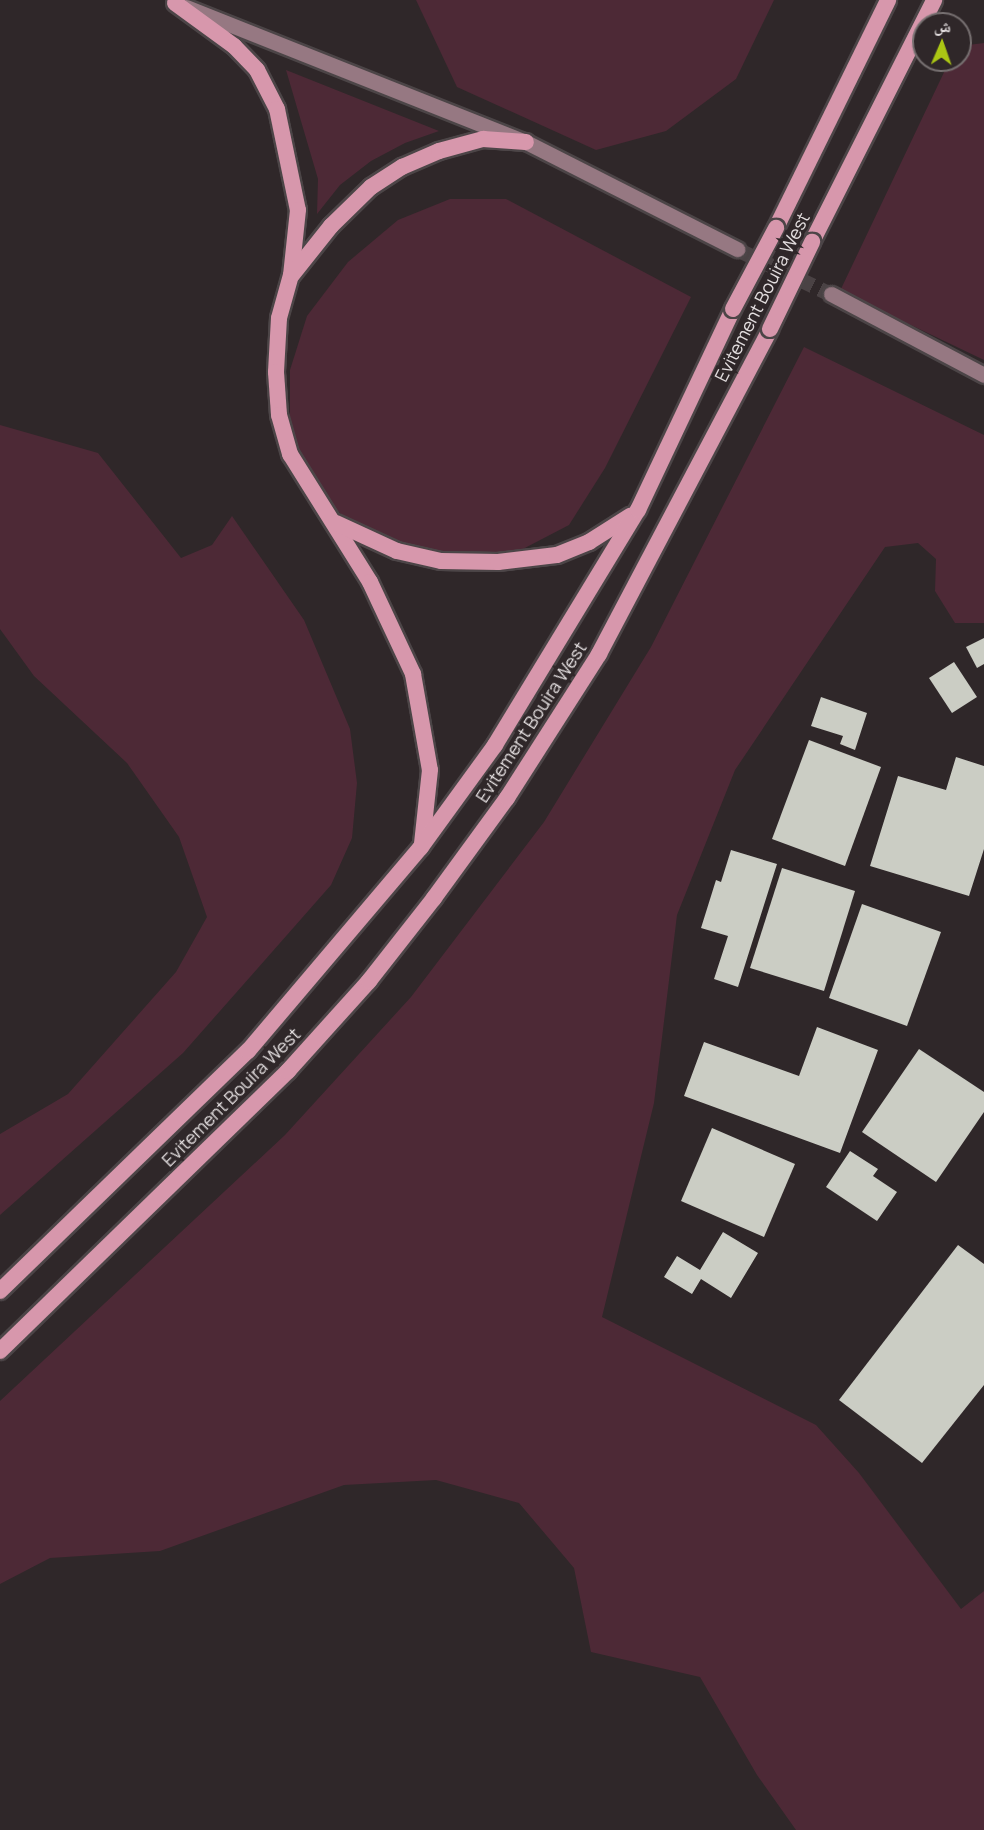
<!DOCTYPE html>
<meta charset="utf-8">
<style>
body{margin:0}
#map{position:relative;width:984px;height:1830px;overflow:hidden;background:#2f2729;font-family:Manrope,"Noto Naskh Arabic",sans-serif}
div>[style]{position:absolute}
.green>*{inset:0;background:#4d2936}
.building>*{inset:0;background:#cbcdc4}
.secondary-tunnel>*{height:15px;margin-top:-7.5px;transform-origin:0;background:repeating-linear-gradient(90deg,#4a4244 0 15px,transparent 0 23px)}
.roads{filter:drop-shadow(2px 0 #4c4547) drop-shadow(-2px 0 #4c4547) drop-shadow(0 2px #4c4547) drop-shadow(0 -2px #4c4547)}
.secondary>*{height:15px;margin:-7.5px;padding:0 7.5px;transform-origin:7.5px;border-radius:7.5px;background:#967882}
.trunk>*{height:16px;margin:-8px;padding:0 8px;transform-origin:8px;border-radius:8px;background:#d797ac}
.bridges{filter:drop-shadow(2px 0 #4c4547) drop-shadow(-2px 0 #4c4547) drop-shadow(0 2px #4c4547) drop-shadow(0 -2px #4c4547)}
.trunk-bridge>*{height:16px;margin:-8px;padding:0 8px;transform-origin:8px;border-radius:8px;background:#d797ac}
span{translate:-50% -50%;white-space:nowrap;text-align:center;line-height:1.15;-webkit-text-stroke:6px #2f2729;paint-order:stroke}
.street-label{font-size:18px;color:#e2ddde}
.north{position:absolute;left:912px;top:12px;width:60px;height:60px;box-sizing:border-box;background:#2f2729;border:2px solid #777071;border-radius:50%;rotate:2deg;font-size:16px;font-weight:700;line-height:24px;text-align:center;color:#e2ddde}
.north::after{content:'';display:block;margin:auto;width:21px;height:27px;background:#abc614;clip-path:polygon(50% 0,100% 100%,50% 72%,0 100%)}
</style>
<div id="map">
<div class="green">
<div style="clip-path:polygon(416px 0,774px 0,736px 79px,666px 131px,596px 150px,457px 87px)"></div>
<div style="clip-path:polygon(984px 43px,984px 360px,840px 291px,947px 66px,960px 60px,960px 53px,968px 45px)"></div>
<div style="clip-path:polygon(286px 70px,439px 131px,405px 143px,371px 161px,340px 185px,317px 214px,318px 179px)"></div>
<div style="clip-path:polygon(450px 199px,506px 199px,691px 297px,605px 468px,569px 525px,519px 551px,463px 555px,416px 553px,359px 533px,318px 490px,290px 429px,290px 370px,307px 316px,348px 262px,398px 220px)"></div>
<div style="clip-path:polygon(804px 347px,984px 435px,984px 623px,955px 623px,935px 591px,936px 559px,918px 543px,885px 547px,735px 770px,677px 915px,654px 1103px,602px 1317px,816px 1425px,859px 1473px,961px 1609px,984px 1591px,984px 1830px,796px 1830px,757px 1775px,700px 1677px,591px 1652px,574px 1568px,519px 1503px,436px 1480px,344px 1485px,160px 1551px,50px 1558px,0 1584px,0 1401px,285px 1135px,411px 997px,544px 822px,651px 647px)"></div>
<div style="clip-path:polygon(0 425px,98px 453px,181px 558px,212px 545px,232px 516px,304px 620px,350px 729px,357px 783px,352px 838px,331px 885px,183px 1053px,0 1215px,0 1134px,68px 1094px,176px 972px,207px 917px,179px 837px,127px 763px,34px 676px,0 629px)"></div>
</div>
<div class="building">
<div style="clip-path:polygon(984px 638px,984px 664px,977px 668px,966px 647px)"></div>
<div style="clip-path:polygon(954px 662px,977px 697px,952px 713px,929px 678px)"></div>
<div style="clip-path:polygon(821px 697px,867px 713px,855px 750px,840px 744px,843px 736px,811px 726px)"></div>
<div style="clip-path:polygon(809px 740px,881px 767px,845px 866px,772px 839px)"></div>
<div style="clip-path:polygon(956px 757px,984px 766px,984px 849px,969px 896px,870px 866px,898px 776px,946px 790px)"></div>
<div style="clip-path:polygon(731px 850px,777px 864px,738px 987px,714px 979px,728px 936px,701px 928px,716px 880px,721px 882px)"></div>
<div style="clip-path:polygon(782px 868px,855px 891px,824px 991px,750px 968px)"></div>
<div style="clip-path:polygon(862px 904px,941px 932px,907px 1026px,829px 998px)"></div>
<div style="clip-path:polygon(817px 1027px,878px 1050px,840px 1153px,684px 1096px,704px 1042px,799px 1076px)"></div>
<div style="clip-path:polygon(919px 1049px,984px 1092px,984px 1112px,936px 1182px,862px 1132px)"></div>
<div style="clip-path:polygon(712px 1128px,795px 1164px,764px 1237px,681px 1201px)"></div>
<div style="clip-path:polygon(850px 1151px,878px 1169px,873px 1176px,897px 1192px,877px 1221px,826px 1187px)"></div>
<div style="clip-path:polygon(723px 1232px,758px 1253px,731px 1298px,701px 1279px,692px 1294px,664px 1277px,677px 1256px,700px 1270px)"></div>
<div style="clip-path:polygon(958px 1245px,984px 1264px,984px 1385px,922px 1463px,839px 1400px)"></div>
</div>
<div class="secondary-tunnel">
<div style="left:737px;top:249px;width:104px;rotate:25.6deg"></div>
</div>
<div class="roads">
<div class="secondary">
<div style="left:186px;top:7px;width:366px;rotate:21.7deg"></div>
<div style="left:526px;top:142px;width:237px;rotate:26.9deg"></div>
<div style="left:831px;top:294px;width:173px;rotate:27.9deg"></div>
</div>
<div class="trunk">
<div style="left:175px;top:3px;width:73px;rotate:36.1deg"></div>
<div style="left:234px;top:46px;width:33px;rotate:46deg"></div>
<div style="left:257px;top:70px;width:44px;rotate:62.9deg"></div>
<div style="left:277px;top:109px;width:103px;rotate:78.3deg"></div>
<div style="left:298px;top:210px;width:65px;rotate:96.1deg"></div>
<div style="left:291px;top:275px;width:45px;rotate:105.6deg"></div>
<div style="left:279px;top:318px;width:54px;rotate:93.2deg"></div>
<div style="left:276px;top:372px;width:43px;rotate:86deg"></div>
<div style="left:279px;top:415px;width:41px;rotate:74.2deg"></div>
<div style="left:290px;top:454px;width:151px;rotate:58deg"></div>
<div style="left:370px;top:582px;width:102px;rotate:64.9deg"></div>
<div style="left:413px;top:674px;width:97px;rotate:80deg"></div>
<div style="left:430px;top:770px;width:74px;rotate:96.2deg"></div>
<div style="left:776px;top:228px;width:254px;rotate:-63.8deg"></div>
<div style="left:812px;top:242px;width:271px;rotate:-63.2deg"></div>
<div style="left:292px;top:275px;width:63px;rotate:-51.5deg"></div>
<div style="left:331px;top:226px;width:56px;rotate:-44.3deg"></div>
<div style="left:371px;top:187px;width:37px;rotate:-33deg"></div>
<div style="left:402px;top:167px;width:40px;rotate:-23.4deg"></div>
<div style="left:439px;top:151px;width:46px;rotate:-15.3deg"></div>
<div style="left:483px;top:139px;width:43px;rotate:4deg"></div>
<div style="left:336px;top:523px;width:67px;rotate:24.7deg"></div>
<div style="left:397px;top:551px;width:45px;rotate:12.8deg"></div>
<div style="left:441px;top:561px;width:57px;rotate:1deg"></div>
<div style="left:498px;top:562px;width:59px;rotate:-6.8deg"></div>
<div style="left:557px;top:555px;width:35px;rotate:-22deg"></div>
<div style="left:589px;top:542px;width:49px;rotate:-32.4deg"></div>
<div style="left:0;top:1291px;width:345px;rotate:-44.1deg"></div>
<div style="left:248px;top:1051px;width:267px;rotate:-49.7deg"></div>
<div style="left:421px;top:847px;width:126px;rotate:-54deg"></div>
<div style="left:495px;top:745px;width:275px;rotate:-58.7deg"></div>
<div style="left:638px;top:510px;width:222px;rotate:-64.7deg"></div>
<div style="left:0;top:1351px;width:402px;rotate:-44.2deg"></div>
<div style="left:288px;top:1071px;width:121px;rotate:-48deg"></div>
<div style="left:369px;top:981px;width:105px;rotate:-51.9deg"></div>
<div style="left:434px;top:898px;width:124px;rotate:-53.9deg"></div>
<div style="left:507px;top:798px;width:171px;rotate:-57.4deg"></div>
<div style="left:599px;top:654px;width:367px;rotate:-62.2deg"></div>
</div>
</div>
<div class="bridges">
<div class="trunk-bridge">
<div style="left:733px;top:309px;width:92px;rotate:-62deg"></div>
<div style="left:770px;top:329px;width:97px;rotate:-64.2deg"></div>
</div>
</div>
<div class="street-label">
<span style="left:762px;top:297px;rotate:-63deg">Evitement Bouira West</span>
<span style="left:531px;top:722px;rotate:-57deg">Evitement Bouira West</span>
<span style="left:231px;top:1097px;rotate:-45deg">Evitement Bouira West</span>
</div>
<div class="north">ش</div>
</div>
